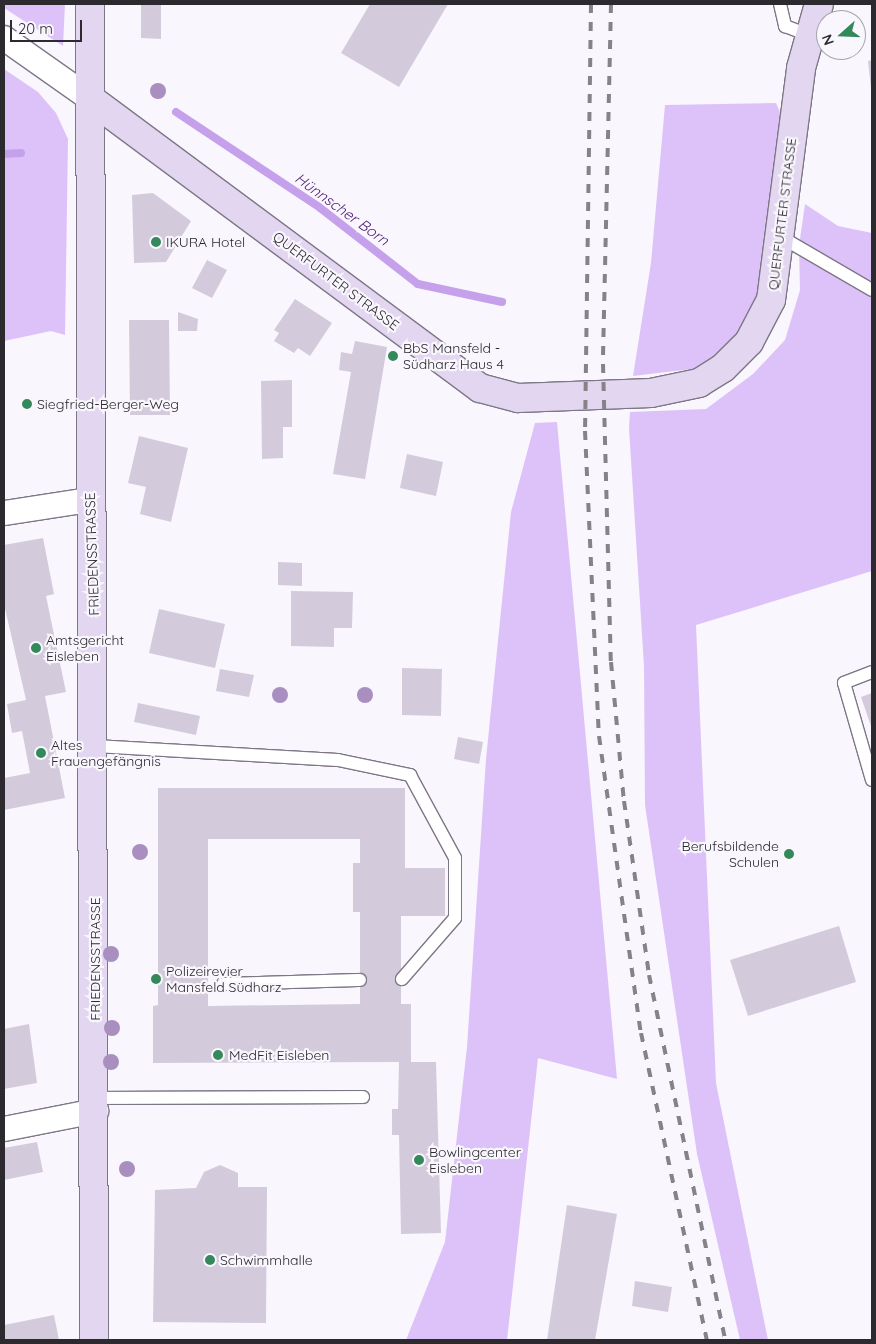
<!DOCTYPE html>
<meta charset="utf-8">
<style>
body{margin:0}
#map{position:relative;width:876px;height:1344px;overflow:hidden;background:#f9f6fd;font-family:Quicksand,sans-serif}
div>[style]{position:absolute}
.green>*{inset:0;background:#ddc2fa}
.stream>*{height:8px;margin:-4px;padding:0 4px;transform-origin:4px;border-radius:4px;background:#c5a0eb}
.building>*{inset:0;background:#d3cbdc}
.roads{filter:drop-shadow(1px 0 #7d7685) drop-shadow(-1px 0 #7d7685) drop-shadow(0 1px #7d7685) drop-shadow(0 -1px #7d7685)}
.service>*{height:12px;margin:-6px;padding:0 6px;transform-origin:6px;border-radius:6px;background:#fff}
.minor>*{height:24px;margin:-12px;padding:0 12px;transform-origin:12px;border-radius:12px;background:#fff}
.secondary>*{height:28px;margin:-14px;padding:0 14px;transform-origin:14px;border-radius:14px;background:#e3d6f0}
.rail>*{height:4px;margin-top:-2px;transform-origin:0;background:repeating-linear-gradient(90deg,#858288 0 9px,transparent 0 18px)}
.trees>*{width:16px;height:16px;margin:-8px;border-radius:50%;background:#a98ec0}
.dots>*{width:14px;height:14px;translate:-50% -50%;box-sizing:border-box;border:2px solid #f9f6fd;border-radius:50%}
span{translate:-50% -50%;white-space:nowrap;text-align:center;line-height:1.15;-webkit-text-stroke:4.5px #f9f6fd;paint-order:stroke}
.street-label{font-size:14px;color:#2c292f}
.poi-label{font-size:14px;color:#2c292f}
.left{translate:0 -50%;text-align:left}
.right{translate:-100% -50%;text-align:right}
.water-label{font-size:15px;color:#4e1d73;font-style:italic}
.frame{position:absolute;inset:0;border:5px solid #2c292f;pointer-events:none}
.north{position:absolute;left:816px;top:10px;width:50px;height:50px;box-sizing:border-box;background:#f9f6fd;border:1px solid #a7a4ab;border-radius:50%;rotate:250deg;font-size:14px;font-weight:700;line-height:20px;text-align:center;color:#2c292f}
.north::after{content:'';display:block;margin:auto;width:18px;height:22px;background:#34895b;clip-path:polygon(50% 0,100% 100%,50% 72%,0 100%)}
.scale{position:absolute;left:10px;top:20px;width:72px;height:22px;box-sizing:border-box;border:2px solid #2c292f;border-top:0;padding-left:6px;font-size:15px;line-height:18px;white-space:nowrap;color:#2c292f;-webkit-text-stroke:4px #f9f6fd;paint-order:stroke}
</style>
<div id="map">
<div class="green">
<div style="clip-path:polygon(4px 4px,65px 4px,63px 46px,4px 8px)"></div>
<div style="clip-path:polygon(4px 69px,38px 92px,56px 113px,68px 139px,65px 335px,51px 331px,4px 341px)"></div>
<div style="clip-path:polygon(776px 103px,782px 117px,761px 288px,735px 338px,700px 368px,633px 376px,651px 263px,665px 105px)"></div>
<div style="clip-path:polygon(805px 204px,838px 226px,872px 233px,872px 571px,696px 625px,716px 1083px,768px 1340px,740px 1340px,697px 1154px,645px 805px,644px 666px,629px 428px,630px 412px,706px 409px,753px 374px,785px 340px,800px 290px,799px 246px)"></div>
<div style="clip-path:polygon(557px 422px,617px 1079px,538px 1058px,507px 1340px,406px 1340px,445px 1242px,467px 1047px,486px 759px,511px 512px,535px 423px)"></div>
</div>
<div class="stream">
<div style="left:176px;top:112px;width:172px;rotate:33.6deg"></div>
<div style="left:319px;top:207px;width:125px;rotate:37.9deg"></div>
<div style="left:418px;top:284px;width:86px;rotate:12.1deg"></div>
<div style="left:4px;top:154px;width:17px;rotate:-3deg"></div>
</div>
<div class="building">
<div style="clip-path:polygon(141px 4px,161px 4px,161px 39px,141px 38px)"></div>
<div style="clip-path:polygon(370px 4px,448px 4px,399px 87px,341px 53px)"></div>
<div style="clip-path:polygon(872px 60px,872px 88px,871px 88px,868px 61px)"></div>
<div style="clip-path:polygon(153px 193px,191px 221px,166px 262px,134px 263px,132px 195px)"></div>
<div style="clip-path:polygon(207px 260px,227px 270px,212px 298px,192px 288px)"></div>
<div style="clip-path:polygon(295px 299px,332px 323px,310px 356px,298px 348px,294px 353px,274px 341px,279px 333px,274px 330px)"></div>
<div style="clip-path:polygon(178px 312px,198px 319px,197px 331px,178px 331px)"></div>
<div style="clip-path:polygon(129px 320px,169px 320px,170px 415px,130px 415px)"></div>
<div style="clip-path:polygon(355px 341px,387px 347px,365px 479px,333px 474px,351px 372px,339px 370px,341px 352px,352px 354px)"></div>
<div style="clip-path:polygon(292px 380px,292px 427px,283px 427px,283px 458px,262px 459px,261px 381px)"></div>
<div style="clip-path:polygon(139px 436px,188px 448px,171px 522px,140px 514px,146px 487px,128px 483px)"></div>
<div style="clip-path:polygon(407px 454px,443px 462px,436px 496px,400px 488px)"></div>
<div style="clip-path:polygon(43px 538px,54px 594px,46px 596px,66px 692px,45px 696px,65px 798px,4px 810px,4px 778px,30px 773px,22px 731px,12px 733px,7px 704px,26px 700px,4px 604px,4px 545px)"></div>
<div style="clip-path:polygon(278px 562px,302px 563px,302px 586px,278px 585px)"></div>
<div style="clip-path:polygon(291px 591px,353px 592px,352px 628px,334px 628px,334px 647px,291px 646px)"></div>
<div style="clip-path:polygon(159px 609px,225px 624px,215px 668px,149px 653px)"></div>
<div style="clip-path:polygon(402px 668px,442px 669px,441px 716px,402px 715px)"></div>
<div style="clip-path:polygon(220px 669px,254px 675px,249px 697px,216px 691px)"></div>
<div style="clip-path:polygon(872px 693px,872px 729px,861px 697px)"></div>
<div style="clip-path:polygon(138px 703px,200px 716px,196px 735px,134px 722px)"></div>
<div style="clip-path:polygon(458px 737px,483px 742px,479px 764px,454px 759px)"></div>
<div style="clip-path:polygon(evenodd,158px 788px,405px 788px,405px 868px,445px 868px,445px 916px,401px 916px,401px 1004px,411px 1004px,411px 1062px,436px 1062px,441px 1233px,401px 1234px,399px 1135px,392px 1135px,392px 1109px,398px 1109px,399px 1062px,153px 1063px,153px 1006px,158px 1005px,158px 788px,208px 839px,360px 839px,360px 863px,353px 863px,353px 912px,360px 912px,360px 1004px,208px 1006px,208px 839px)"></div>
<div style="clip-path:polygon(839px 926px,856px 982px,748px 1016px,730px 960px)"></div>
<div style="clip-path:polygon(29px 1024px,37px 1083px,4px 1089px,4px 1029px)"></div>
<div style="clip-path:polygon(37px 1142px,43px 1172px,4px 1180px,4px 1148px)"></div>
<div style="clip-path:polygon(220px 1165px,238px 1173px,238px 1187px,267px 1187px,266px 1323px,153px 1322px,155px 1190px,196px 1188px,204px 1172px)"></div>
<div style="clip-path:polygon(567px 1205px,617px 1214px,595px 1340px,547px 1340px)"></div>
<div style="clip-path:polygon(635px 1281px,672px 1287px,668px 1312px,632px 1306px)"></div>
<div style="clip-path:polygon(54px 1315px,59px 1340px,4px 1340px,4px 1325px)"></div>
</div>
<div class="roads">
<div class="service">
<div style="left:780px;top:4px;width:23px;rotate:77deg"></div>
<div style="left:785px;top:26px;width:25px;rotate:21deg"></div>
<div style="left:781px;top:237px;width:105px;rotate:30.2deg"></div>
<div style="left:872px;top:672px;width:30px;rotate:159deg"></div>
<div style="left:844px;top:683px;width:101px;rotate:73.9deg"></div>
<div style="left:95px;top:746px;width:243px;rotate:3.3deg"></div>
<div style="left:338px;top:760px;width:74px;rotate:11.8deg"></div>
<div style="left:410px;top:775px;width:94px;rotate:61.5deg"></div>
<div style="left:455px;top:858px;width:60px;rotate:90deg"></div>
<div style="left:455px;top:918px;width:81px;rotate:131deg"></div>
<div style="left:223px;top:984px;width:137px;rotate:-1.7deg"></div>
<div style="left:96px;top:1098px;width:267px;rotate:-0.2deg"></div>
</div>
<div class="minor">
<div style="left:4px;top:38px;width:108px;rotate:35.2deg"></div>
<div style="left:4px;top:513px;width:86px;rotate:-8.7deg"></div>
<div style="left:4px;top:1129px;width:94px;rotate:-11.1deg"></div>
</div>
<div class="secondary">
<div style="left:90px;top:4px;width:1336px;rotate:89.83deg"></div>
<div style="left:92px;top:100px;width:483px;rotate:36.6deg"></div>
<div style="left:480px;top:388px;width:39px;rotate:15deg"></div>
<div style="left:518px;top:398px;width:133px;rotate:-2.2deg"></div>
<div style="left:651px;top:393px;width:49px;rotate:-11.8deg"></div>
<div style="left:699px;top:383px;width:28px;rotate:-32deg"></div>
<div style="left:723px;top:368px;width:37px;rotate:-45deg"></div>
<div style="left:749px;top:342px;width:47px;rotate:-62.4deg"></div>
<div style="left:771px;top:300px;width:234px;rotate:-82.6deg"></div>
<div style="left:801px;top:68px;width:66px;rotate:-74.3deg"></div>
</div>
</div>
<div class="rail">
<div style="left:591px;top:4px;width:427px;rotate:90.8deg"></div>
<div style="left:585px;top:431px;width:305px;rotate:87.4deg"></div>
<div style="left:599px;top:736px;width:300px;rotate:82deg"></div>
<div style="left:641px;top:1033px;width:314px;rotate:77.9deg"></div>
<div style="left:611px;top:4px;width:360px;rotate:91.3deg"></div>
<div style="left:603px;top:364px;width:298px;rotate:88.5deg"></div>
<div style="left:611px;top:662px;width:140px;rotate:84.7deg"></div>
<div style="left:624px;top:801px;width:176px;rotate:81.8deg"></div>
<div style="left:649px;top:975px;width:373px;rotate:78.2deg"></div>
</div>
<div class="trees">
<div style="left:158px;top:91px"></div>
<div style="left:280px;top:695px"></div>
<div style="left:365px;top:695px"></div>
<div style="left:140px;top:852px"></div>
<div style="left:111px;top:954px"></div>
<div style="left:112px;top:1028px"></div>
<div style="left:111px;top:1062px"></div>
<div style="left:127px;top:1169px"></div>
</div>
<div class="dots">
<div style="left:156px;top:242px;background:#34895b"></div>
<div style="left:393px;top:356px;background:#34895b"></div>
<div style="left:27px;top:404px;background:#34895b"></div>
<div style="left:36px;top:648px;background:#34895b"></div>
<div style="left:41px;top:753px;background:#34895b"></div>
<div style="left:789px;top:854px;background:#34895b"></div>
<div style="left:156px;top:979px;background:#34895b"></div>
<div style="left:218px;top:1055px;background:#34895b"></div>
<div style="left:419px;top:1160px;background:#34895b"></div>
<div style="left:210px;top:1260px;background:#34895b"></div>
</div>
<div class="street-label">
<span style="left:782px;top:214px;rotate:-83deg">QUERFURTER STRASSE</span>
<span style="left:336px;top:281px;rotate:37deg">QUERFURTER STRASSE</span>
<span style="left:92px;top:554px;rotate:-92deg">FRIEDENSSTRASSE</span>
<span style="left:95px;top:959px;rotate:-90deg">FRIEDENSSTRASSE</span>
</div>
<div class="poi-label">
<span class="left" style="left:166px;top:242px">IKURA Hotel</span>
<span class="left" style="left:403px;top:356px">BbS Mansfeld -<br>Südharz Haus 4</span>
<span class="left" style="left:37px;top:404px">Siegfried-Berger-Weg</span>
<span class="left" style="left:46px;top:648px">Amtsgericht<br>Eisleben</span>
<span class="left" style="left:51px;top:753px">Altes<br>Frauengefängnis</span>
<span class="right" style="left:779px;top:854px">Berufsbildende<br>Schulen</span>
<span class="left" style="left:166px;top:979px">Polizeirevier<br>Mansfeld Südharz</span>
<span class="left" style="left:229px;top:1055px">MedFit Eisleben</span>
<span class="left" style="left:429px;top:1160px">Bowlingcenter<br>Eisleben</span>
<span class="left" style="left:220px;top:1260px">Schwimmhalle</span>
</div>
<div class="water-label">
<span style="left:342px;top:209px;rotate:36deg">Hünnscher Born</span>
</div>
<div class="frame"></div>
<div class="north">N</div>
<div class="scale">20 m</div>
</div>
